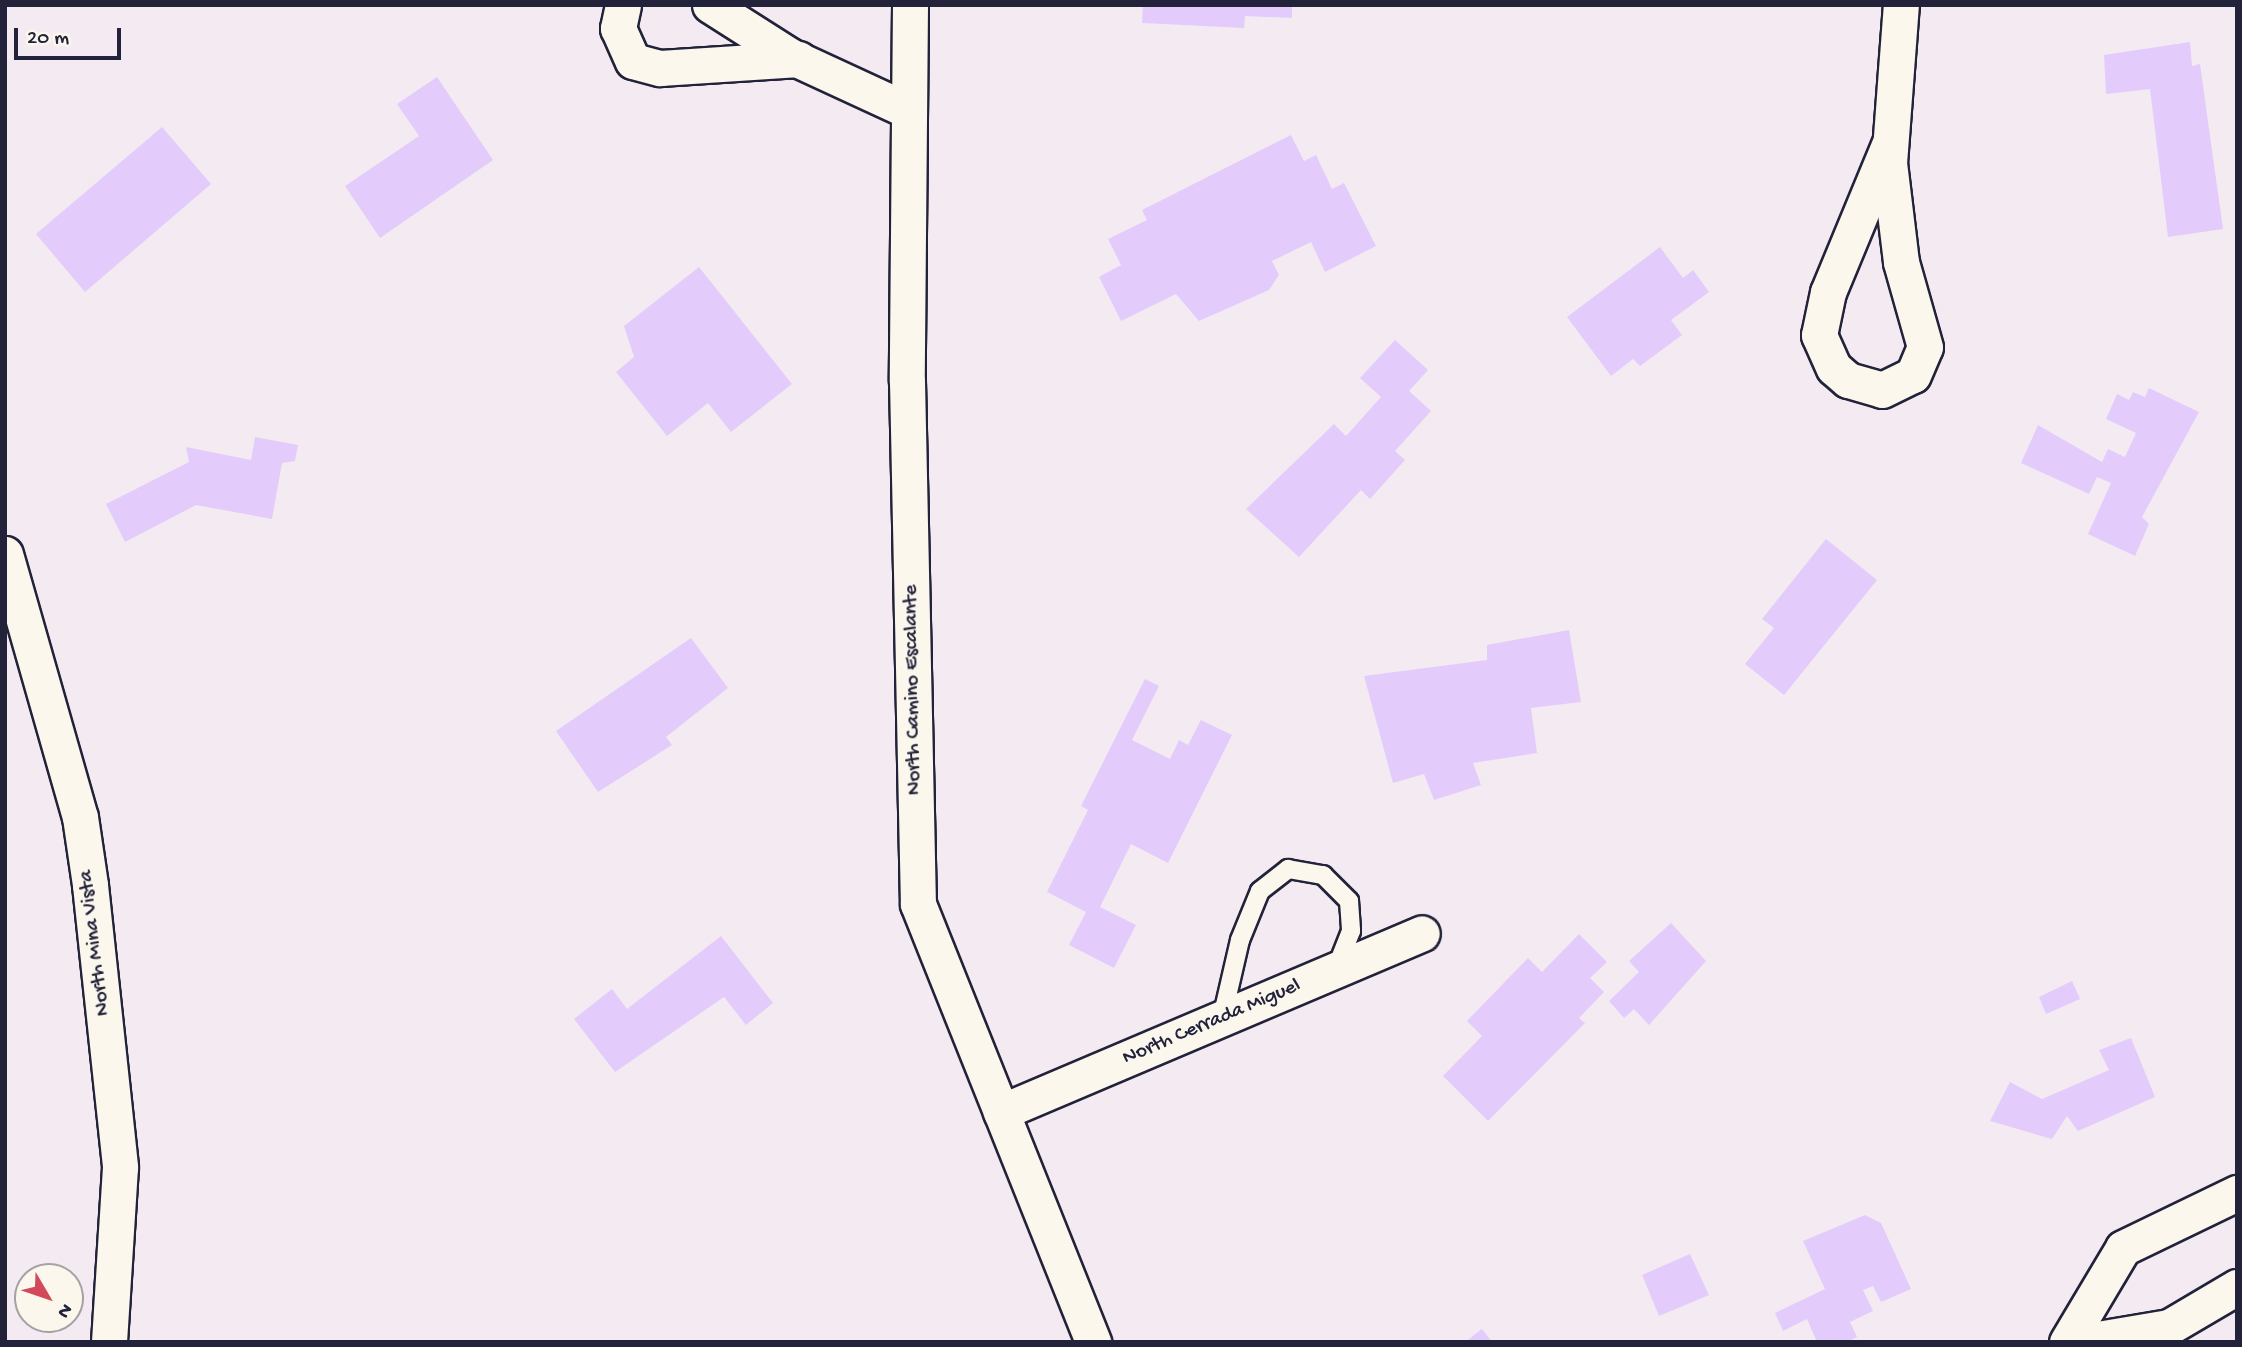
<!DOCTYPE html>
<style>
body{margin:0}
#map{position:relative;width:2242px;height:1347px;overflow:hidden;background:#f4eaf1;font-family:"Gochi Hand",sans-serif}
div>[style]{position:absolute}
.building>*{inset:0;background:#e3ccfc}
.roads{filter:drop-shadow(2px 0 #22223b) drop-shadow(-2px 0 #22223b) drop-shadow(0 2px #22223b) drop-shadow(0 -2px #22223b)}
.service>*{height:18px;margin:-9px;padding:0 9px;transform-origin:9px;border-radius:9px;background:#fbf7ec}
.minor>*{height:35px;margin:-17.5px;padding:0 17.5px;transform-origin:17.5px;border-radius:17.5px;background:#fbf7ec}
span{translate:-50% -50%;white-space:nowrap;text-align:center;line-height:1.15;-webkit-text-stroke:7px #fbf7ec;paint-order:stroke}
.street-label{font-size:21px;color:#22223b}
.frame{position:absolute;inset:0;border:7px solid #22223b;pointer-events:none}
.north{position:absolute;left:14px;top:1263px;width:70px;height:70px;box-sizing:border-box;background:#fbf7ec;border:2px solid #a4a2a5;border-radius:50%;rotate:129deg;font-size:19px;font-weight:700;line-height:28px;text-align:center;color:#22223b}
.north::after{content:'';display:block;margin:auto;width:24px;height:32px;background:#d1495b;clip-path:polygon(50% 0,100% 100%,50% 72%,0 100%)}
.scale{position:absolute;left:14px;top:28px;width:107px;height:32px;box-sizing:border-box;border:4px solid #22223b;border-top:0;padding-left:9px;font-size:21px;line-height:24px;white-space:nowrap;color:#22223b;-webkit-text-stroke:5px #fbf7ec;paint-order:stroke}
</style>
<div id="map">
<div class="building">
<div style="clip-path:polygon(1143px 5px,1292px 5px,1292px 18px,1245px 16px,1244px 28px,1142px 23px)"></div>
<div style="clip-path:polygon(2190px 42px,2192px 66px,2200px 64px,2223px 229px,2168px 237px,2150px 89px,2106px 94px,2104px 55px)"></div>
<div style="clip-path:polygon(437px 77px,493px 160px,380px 238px,345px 186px,419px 136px,397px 104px)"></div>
<div style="clip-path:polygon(162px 127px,211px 184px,85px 292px,36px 234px)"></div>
<div style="clip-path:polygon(1291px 135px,1304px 161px,1316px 155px,1332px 189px,1344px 183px,1376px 246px,1325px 272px,1311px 242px,1272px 261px,1279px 275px,1269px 290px,1199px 321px,1176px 294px,1121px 321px,1099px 277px,1121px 265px,1108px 239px,1147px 220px,1142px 210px)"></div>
<div style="clip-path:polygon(1660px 247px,1683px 278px,1693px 270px,1709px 292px,1671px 320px,1682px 335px,1640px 366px,1633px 359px,1611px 376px,1567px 317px)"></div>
<div style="clip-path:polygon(699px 267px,792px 384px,731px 432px,708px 403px,667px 436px,616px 372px,634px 357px,624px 326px)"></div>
<div style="clip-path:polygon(1395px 340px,1428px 370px,1409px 391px,1431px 411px,1395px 451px,1405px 460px,1370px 499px,1361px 490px,1299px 557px,1246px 509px,1334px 424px,1346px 436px,1381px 397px,1360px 378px)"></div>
<div style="clip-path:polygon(2149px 388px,2199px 412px,2142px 517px,2149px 524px,2135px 556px,2088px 534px,2111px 483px,2097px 477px,2089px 494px,2021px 463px,2038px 425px,2102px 462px,2108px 449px,2125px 457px,2136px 433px,2106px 419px,2117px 394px,2129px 400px,2133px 392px,2145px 397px)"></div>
<div style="clip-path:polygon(255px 437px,298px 445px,295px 461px,282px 463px,272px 519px,196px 505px,125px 542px,106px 504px,189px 462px,186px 447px,251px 460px)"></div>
<div style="clip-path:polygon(1826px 539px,1877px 580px,1784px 695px,1745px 664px,1774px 628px,1762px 619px)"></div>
<div style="clip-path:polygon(1569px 630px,1581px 702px,1531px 708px,1537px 753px,1473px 763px,1481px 785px,1434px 800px,1424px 774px,1393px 783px,1364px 676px,1487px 660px,1487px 645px)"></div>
<div style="clip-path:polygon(691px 638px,728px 688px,666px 737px,672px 745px,598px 792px,556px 731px)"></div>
<div style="clip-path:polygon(1145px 679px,1159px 686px,1132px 740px,1170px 759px,1179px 740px,1188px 745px,1201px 720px,1232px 735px,1168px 863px,1131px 844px,1100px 907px,1136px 925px,1114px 968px,1069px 945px,1086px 912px,1047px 892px,1088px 810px,1081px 806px)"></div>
<div style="clip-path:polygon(1671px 923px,1706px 961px,1649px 1025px,1634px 1009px,1624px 1018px,1609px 1001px,1639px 972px,1629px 961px)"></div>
<div style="clip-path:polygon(1579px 934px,1607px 962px,1590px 978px,1604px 992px,1579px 1018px,1585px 1023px,1488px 1121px,1443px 1076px,1482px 1036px,1467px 1021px,1528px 958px,1542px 972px)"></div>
<div style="clip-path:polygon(721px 936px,773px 1003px,746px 1025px,724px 997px,615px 1072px,574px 1019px,612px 989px,627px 1009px)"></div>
<div style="clip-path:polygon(2072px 981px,2080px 999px,2046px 1014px,2039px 997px)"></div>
<div style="clip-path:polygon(2131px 1038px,2155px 1097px,2078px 1131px,2067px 1116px,2052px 1139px,1990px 1121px,2010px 1082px,2042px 1099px,2109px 1070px,2099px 1050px)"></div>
<div style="clip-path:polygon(1865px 1215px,1881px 1223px,1911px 1289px,1881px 1302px,1873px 1286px,1863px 1290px,1873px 1311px,1850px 1322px,1857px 1337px,1847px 1342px,1817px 1342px,1807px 1319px,1783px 1331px,1775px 1313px,1825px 1289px,1803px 1241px)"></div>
<div style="clip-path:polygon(1690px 1254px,1709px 1295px,1659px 1316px,1642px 1275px)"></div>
<div style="clip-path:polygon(1482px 1329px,1492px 1342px,1465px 1342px)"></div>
</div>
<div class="roads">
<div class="service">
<div style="left:1222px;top:1018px;width:80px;rotate:-77deg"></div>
<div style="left:1240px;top:940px;width:53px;rotate:-67.8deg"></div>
<div style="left:1260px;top:891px;width:36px;rotate:-38deg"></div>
<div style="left:1288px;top:869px;width:36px;rotate:10deg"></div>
<div style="left:1323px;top:875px;width:37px;rotate:45deg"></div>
<div style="left:1349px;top:901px;width:30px;rotate:86deg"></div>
<div style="left:1351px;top:931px;width:41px;rotate:111.5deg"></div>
</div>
<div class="minor">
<div style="left:623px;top:5px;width:24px;rotate:102deg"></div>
<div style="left:618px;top:28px;width:36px;rotate:66deg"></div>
<div style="left:633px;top:61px;width:28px;rotate:15deg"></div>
<div style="left:660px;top:68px;width:139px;rotate:-3.7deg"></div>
<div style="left:710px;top:5px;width:95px;rotate:32.5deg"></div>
<div style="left:790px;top:56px;width:129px;rotate:24.8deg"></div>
<div style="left:910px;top:5px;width:376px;rotate:90.5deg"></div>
<div style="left:907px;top:381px;width:523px;rotate:88.8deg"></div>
<div style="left:918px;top:904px;width:472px;rotate:68.2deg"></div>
<div style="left:1889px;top:145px;width:159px;rotate:112.5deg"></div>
<div style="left:1828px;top:292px;width:44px;rotate:101.8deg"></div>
<div style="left:1819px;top:335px;width:36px;rotate:66deg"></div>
<div style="left:1834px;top:368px;width:18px;rotate:41deg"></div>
<div style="left:1848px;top:380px;width:35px;rotate:16deg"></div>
<div style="left:1882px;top:390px;width:34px;rotate:-26deg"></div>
<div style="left:1913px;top:375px;width:30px;rotate:-67deg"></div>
<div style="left:1925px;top:347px;width:88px;rotate:-105.8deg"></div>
<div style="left:1901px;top:262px;width:100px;rotate:-96.9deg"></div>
<div style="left:1889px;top:163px;width:158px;rotate:-85.7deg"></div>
<div style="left:5px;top:554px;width:273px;rotate:74.1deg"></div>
<div style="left:80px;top:817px;width:69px;rotate:81.6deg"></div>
<div style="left:90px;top:885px;width:284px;rotate:83.9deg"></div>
<div style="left:120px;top:1167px;width:175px;rotate:93.6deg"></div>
<div style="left:1001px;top:1112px;width:457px;rotate:-23deg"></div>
<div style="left:2067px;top:1342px;width:109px;rotate:-59.2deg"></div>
<div style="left:2123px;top:1248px;width:127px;rotate:-25.8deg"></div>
<div style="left:2080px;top:1342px;width:90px;rotate:-9.6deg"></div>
<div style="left:2169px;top:1327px;width:79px;rotate:-30.5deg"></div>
</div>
</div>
<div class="street-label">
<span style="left:914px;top:690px;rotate:-91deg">North Camino Escalante</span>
<span style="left:96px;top:943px;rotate:-97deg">North Mina Vista</span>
<span style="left:1212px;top:1023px;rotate:-23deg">North Cerrada Miguel</span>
</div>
<div class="frame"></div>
<div class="north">N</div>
<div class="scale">20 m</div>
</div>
